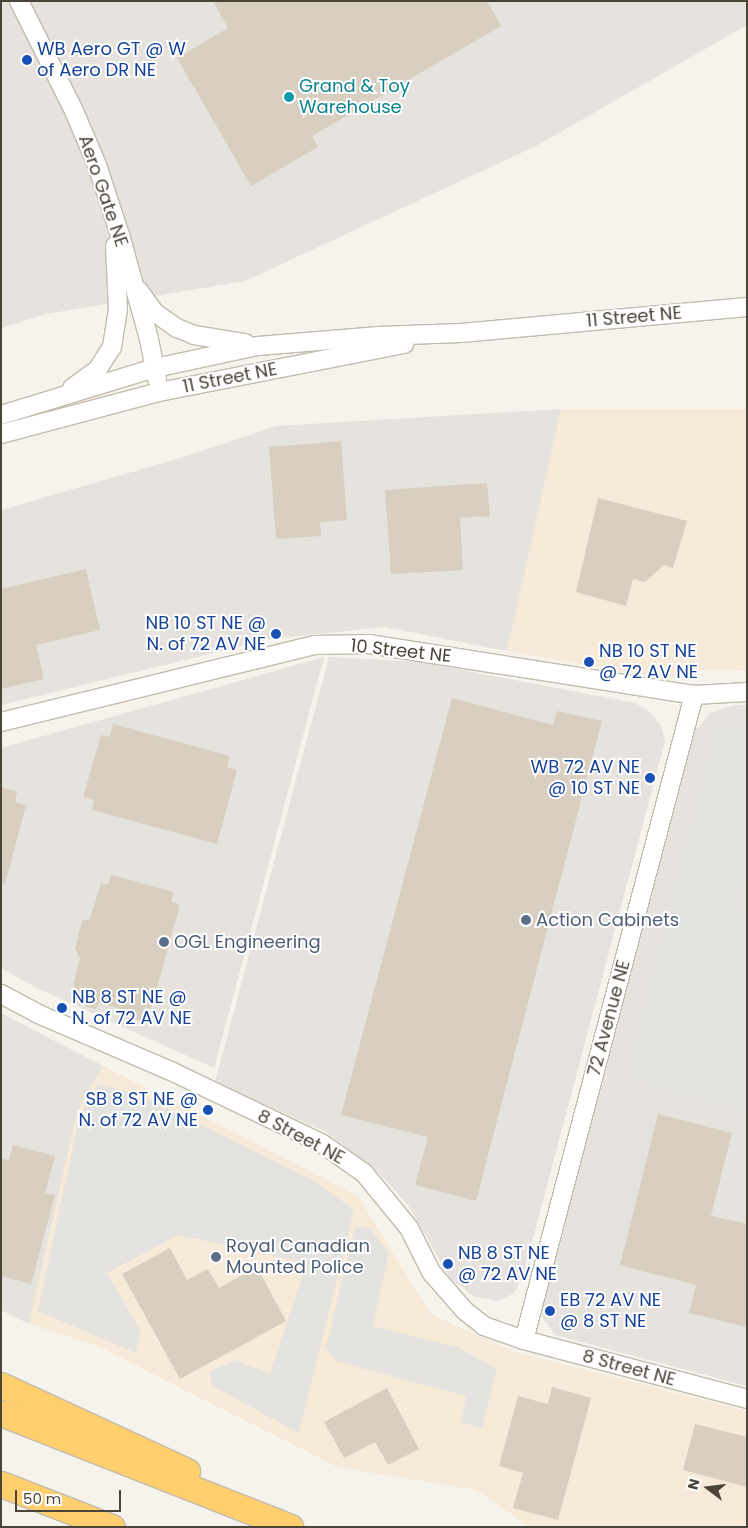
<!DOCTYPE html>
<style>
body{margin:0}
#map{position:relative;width:748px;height:1528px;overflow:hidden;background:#f6f3ec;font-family:Poppins,sans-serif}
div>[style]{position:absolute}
.commercial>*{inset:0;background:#f7ead8}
.industrial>*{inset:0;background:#e6e2dd}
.parking>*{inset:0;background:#e5e3e0}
.building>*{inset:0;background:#d8cfc1}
.roads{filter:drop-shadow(1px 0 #c2bbae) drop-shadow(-1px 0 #c2bbae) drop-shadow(0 1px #c2bbae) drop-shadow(0 -1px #c2bbae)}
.minor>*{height:18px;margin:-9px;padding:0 9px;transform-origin:9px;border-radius:9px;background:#fff}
.highway>*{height:25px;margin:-12.5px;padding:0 12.5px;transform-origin:12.5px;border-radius:12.5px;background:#ffcf6e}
.dots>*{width:14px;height:14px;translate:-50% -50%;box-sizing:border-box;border:2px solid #fff;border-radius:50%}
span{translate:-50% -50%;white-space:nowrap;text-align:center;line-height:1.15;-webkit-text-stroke:4px #fff;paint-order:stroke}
.transit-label{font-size:18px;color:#164399}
.left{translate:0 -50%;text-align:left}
.right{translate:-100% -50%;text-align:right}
.culture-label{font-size:18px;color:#0d838f}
.street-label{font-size:18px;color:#4b4439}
.service-label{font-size:18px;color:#4e5e75}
.frame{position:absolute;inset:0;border:2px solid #4b4439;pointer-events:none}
.north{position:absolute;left:683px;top:1463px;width:50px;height:50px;-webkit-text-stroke:4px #fff;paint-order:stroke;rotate:285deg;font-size:14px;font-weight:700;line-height:20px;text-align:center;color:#4b4439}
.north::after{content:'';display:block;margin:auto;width:18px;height:22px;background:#4b4439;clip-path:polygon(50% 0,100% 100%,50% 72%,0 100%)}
.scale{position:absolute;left:15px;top:1490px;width:106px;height:22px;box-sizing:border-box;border:2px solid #4b4439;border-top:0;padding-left:6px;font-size:15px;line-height:18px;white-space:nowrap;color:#4b4439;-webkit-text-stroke:4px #fff;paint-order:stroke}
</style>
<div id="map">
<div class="commercial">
<div style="clip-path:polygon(561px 409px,747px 409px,747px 671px,686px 670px,670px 680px,507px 651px)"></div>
<div style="clip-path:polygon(103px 1066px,357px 1195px,431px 1314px,514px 1352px,747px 1411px,747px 1527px,530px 1527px,476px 1490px,337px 1467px,98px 1346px,29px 1324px,77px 1112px)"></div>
</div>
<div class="industrial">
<div style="clip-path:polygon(1px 1px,747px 1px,747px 25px,536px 146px,245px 281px,46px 314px,1px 328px)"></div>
<div style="clip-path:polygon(561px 409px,507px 651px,385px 627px,270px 639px,1px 705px,1px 510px,177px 459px,276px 426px)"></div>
<div style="clip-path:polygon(324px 657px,214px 1068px,37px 988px,1px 968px,1px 748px)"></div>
<div style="clip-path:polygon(329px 657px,420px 662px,635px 703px,648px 710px,661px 726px,665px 741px,523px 1276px,513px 1294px,498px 1301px,475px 1297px,450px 1278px,408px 1205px,378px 1172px,326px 1132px,215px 1082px)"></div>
<div style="clip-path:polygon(734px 705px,747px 705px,747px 1386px,555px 1335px,535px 1306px,601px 1088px,695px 731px,710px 713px)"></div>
<div style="clip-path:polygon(1px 1013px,103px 1066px,77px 1112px,29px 1324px,1px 1310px)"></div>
</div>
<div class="parking">
<div style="clip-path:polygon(747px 723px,747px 873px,736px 908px,747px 912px,747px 1114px,629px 1083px,626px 1066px,713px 728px)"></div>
<div style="clip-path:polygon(98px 1084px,140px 1095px,316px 1182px,354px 1210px,299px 1433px,213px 1386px,209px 1372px,235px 1360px,270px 1374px,307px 1263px,178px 1235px,107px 1273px,141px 1331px,136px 1353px,38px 1311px,79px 1118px)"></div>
<div style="clip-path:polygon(355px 1227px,369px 1227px,389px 1253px,373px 1326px,459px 1348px,497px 1369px,482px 1429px,461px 1422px,466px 1396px,335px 1361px,326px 1347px)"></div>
</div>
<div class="building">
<div style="clip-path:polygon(213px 1px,487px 1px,501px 26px,312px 136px,318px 147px,251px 186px,177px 58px,228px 28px)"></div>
<div style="clip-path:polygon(341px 441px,347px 520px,320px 522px,321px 536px,276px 539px,269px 447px)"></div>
<div style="clip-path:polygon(487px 483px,490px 516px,460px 518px,463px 570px,391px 574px,385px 490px)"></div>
<div style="clip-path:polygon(598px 498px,687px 521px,673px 568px,664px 565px,645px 582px,633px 579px,626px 606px,576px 592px)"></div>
<div style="clip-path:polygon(86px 569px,100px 630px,36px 645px,44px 679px,1px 689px,1px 589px)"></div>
<div style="clip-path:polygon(452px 698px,553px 725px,557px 711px,602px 721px,476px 1201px,415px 1185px,428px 1137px,341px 1115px)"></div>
<div style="clip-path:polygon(113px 724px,230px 756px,227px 767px,237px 770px,217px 844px,92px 810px,94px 800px,83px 797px,101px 735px,110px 737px)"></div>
<div style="clip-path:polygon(1px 787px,17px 792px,15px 802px,26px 805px,5px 884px,1px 883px)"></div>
<div style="clip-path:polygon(111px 875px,174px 892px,171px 902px,180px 905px,151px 1009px,144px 1008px,141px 1020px,123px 1016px,125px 1010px,99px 1003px,96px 1009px,79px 1005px,79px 992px,72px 990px,80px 958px,75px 949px,82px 921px,90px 919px,101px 883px,108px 885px)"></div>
<div style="clip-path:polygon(658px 1114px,732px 1133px,711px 1216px,747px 1224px,747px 1327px,689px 1313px,696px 1285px,620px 1265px)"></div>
<div style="clip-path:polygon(13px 1145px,55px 1156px,45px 1193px,55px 1195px,31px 1284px,1px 1276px,1px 1158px,9px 1160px)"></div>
<div style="clip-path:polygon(170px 1248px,187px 1280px,208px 1269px,219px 1288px,257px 1267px,286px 1321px,180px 1379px,122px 1274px)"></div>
<div style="clip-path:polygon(552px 1387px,591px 1398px,558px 1520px,513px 1508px,523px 1473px,499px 1466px,518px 1396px,548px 1404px)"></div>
<div style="clip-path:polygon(387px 1388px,419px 1449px,388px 1465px,375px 1442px,344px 1458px,324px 1422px)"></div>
<div style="clip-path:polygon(695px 1424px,747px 1437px,747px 1487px,683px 1470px)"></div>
</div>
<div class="roads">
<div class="minor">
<div style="left:19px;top:1px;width:123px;rotate:63.4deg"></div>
<div style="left:74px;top:111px;width:59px;rotate:66.9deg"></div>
<div style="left:97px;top:165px;width:74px;rotate:71.8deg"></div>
<div style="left:120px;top:235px;width:108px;rotate:74.4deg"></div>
<div style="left:149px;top:339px;width:41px;rotate:78.7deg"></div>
<div style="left:139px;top:291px;width:26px;rotate:54deg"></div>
<div style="left:154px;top:312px;width:28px;rotate:35deg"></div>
<div style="left:177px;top:328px;width:18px;rotate:22deg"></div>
<div style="left:194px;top:335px;width:52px;rotate:8.9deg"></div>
<div style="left:72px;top:388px;width:32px;rotate:-36deg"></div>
<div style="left:98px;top:369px;width:26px;rotate:-58deg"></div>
<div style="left:112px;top:347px;width:37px;rotate:-81deg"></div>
<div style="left:118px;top:310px;width:64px;rotate:-92.7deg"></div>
<div style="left:1px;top:415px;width:161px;rotate:-17deg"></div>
<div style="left:155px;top:368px;width:105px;rotate:-12.1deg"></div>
<div style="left:258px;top:346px;width:121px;rotate:-4.7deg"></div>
<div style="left:379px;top:336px;width:82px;rotate:-2.1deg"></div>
<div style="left:461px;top:333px;width:287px;rotate:-5.2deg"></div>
<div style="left:1px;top:434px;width:163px;rotate:-14.9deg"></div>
<div style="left:159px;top:392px;width:250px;rotate:-11.1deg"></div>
<div style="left:1px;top:722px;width:323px;rotate:-13.8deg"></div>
<div style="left:315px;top:645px;width:54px;rotate:-1.1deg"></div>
<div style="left:369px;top:644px;width:329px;rotate:8.9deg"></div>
<div style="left:694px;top:695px;width:53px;rotate:-3.2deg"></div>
<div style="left:1px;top:994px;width:40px;rotate:28deg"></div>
<div style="left:36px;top:1013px;width:151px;rotate:23.3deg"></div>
<div style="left:175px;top:1073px;width:162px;rotate:25.6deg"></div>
<div style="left:321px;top:1143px;width:52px;rotate:34.9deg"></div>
<div style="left:364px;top:1173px;width:71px;rotate:50.7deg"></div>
<div style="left:409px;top:1228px;width:49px;rotate:63.4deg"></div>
<div style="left:431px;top:1272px;width:52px;rotate:48.9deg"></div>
<div style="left:465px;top:1311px;width:24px;rotate:38deg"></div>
<div style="left:484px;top:1326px;width:42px;rotate:19.3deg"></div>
<div style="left:524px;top:1340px;width:231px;rotate:14.8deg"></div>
<div style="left:524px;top:1340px;width:667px;rotate:-75.23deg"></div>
</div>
<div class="highway">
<div style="left:1px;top:1385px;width:205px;rotate:24.8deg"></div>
<div style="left:1px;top:1413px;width:311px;rotate:21.5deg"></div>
<div style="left:1px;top:1484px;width:119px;rotate:21.2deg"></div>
</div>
</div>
<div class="dots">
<div style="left:27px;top:60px;background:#1a4fb4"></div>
<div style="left:289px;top:97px;background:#0f9aa8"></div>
<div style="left:276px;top:634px;background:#1a4fb4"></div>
<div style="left:589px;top:662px;background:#1a4fb4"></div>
<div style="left:650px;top:778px;background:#1a4fb4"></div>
<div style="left:526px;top:920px;background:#5c6f8a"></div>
<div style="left:164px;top:942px;background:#5c6f8a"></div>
<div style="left:62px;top:1008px;background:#1a4fb4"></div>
<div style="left:208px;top:1110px;background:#1a4fb4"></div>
<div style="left:216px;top:1257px;background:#5c6f8a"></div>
<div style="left:448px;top:1264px;background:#1a4fb4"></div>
<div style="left:550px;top:1311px;background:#1a4fb4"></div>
</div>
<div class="transit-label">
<span class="left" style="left:37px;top:60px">WB Aero GT @ W<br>of Aero DR NE</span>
<span class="right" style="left:266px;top:634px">NB 10 ST NE @<br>N. of 72 AV NE</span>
<span class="left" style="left:599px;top:662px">NB 10 ST NE<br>@ 72 AV NE</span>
<span class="right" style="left:640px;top:778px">WB 72 AV NE<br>@ 10 ST NE</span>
<span class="left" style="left:72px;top:1008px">NB 8 ST NE @<br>N. of 72 AV NE</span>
<span class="right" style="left:198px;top:1110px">SB 8 ST NE @<br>N. of 72 AV NE</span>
<span class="left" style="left:458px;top:1264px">NB 8 ST NE<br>@ 72 AV NE</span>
<span class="left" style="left:560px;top:1311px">EB 72 AV NE<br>@ 8 ST NE</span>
</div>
<div class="culture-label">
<span class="left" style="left:299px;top:97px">Grand &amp; Toy<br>Warehouse</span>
</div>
<div class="street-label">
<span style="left:103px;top:191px;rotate:71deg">Aero Gate NE</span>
<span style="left:634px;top:317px;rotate:-5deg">11 Street NE</span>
<span style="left:230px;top:378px;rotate:-11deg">11 Street NE</span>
<span style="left:401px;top:651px;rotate:6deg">10 Street NE</span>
<span style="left:609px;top:1018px;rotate:-75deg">72 Avenue NE</span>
<span style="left:301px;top:1137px;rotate:28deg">8 Street NE</span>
<span style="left:629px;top:1368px;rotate:15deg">8 Street NE</span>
</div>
<div class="service-label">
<span class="left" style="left:536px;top:920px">Action Cabinets</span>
<span class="left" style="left:174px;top:942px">OGL Engineering</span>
<span class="left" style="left:226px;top:1257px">Royal Canadian<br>Mounted Police</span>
</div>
<div class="frame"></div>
<div class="north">N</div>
<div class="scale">50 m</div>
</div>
